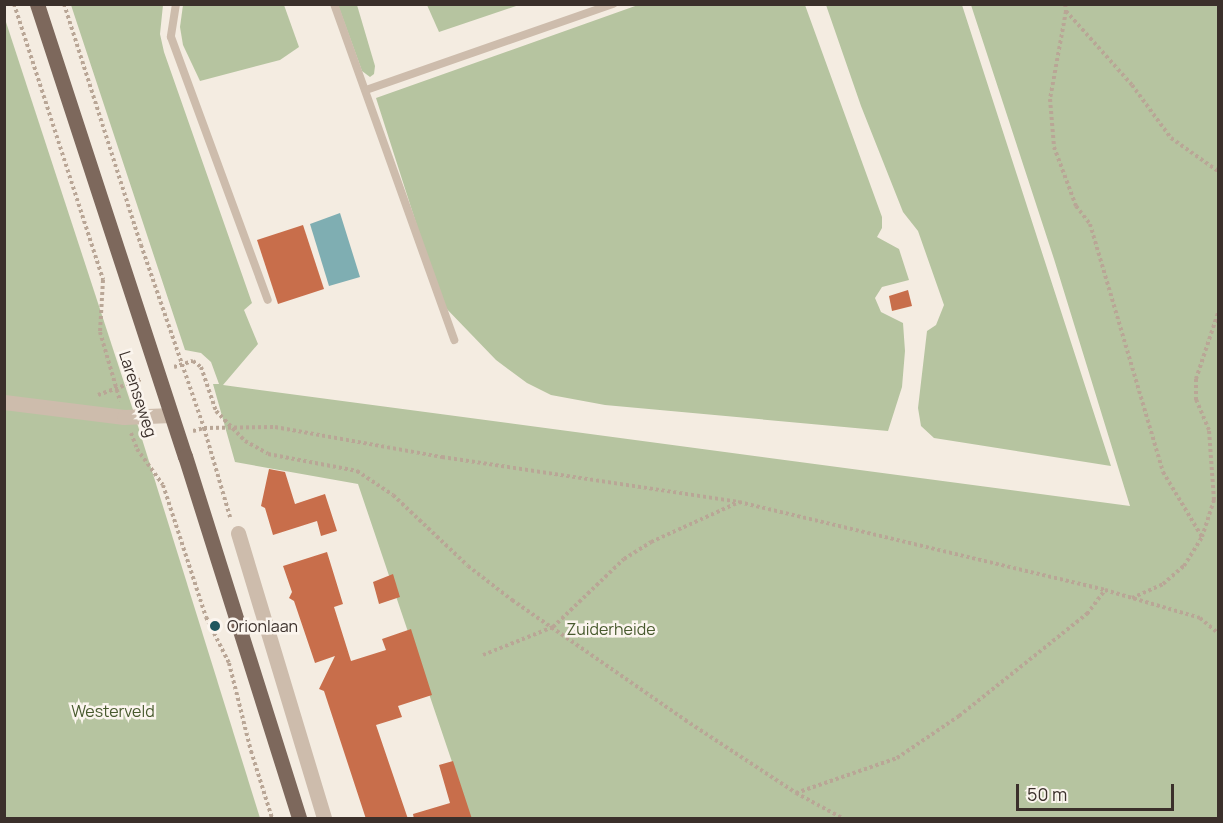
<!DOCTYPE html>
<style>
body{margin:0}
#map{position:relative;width:1223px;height:823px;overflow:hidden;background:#f4ece1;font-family:Manrope,sans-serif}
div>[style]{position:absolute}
.green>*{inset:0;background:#b6c4a0}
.water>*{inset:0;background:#7faeb2}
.building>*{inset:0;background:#c86e4b}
.path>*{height:4px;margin-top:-2px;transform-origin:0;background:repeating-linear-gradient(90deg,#b9a696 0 3px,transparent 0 6px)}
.service>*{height:8px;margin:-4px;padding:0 4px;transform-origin:4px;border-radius:4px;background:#cdbcac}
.minor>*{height:15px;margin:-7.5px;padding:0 7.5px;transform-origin:7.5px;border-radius:7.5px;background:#cdbcac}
.primary>*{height:15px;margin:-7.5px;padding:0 7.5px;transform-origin:7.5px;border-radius:7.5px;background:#7d685c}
.dots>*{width:16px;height:16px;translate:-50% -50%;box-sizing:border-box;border:3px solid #fbf5ee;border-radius:50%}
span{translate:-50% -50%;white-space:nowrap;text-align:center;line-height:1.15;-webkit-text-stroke:5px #fbf5ee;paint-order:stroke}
.street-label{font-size:16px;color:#3b302b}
.poi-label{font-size:16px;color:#3b302b}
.left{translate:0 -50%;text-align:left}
.park-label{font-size:16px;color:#485a2e}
.frame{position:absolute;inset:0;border:6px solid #3b302b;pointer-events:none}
.scale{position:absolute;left:1016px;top:784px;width:158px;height:27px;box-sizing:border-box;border:3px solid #3b302b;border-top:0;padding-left:8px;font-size:18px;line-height:21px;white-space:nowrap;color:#3b302b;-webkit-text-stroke:4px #fbf5ee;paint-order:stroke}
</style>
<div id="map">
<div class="green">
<div style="clip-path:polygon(71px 5px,163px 5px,160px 34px,164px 52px,252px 303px,244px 310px,258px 344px,223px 385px,1130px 506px,1054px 259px,971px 5px,1218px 5px,1218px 818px,471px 818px,358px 484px,235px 462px,213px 384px,219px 384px,211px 362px,201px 353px,185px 350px)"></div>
<div style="clip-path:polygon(183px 5px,284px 5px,299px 47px,280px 60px,200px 81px,183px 45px,180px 27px)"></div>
<div style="clip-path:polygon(338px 5px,357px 5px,375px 66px,374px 74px,370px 77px,362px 71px)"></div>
<div style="clip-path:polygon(427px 5px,427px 4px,519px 5px,439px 32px)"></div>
<div style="clip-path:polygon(638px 5px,805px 5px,882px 217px,882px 228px,877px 237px,899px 249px,909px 280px,882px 287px,875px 298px,881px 312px,903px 323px,905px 351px,902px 387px,888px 431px,605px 405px,551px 395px,527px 383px,496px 360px,442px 304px,376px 98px)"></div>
<div style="clip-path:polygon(826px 5px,962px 5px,1111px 466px,934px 438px,921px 426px,918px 408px,927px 331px,936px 325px,944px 305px,918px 231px,903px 212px,861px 106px)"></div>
<div style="clip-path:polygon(4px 16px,133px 410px,260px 818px,5px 818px)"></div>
</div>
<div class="water">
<div style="clip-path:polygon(340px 213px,360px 277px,329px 286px,310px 224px)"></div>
</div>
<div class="building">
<div style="clip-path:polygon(303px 225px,324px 289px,278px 304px,257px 240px)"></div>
<div style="clip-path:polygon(908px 290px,912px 306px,892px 311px,889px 296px)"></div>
<div style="clip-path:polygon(269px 469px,285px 472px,295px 504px,325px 494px,337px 531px,321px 536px,317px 521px,273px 535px,265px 508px,261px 506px)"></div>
<div style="clip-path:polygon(327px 552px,343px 604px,334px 607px,351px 661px,386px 650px,382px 639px,411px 629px,432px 695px,398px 706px,402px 717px,376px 725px,408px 819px,366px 819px,324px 691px,319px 689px,335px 656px,315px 663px,294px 601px,289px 598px,292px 592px,283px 566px)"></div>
<div style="clip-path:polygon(393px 574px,400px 597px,379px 604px,373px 582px)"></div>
<div style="clip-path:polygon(453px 761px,472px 819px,414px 819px,413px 814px,450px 803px,439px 765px)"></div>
</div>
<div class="path">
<div style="left:14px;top:4px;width:290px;rotate:72.1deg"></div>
<div style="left:103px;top:280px;width:52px;rotate:93.3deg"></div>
<div style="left:100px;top:332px;width:72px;rotate:73.8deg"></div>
<div style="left:64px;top:4px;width:253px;rotate:72.3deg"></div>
<div style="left:141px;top:245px;width:194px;rotate:71deg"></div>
<div style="left:204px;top:428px;width:93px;rotate:73.7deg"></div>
<div style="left:1065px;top:4px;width:7px;rotate:82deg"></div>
<div style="left:1066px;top:11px;width:99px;rotate:48.3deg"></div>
<div style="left:1132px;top:85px;width:66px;rotate:53.7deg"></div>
<div style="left:1171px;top:138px;width:57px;rotate:35.1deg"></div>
<div style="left:1066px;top:11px;width:89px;rotate:100.3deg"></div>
<div style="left:1050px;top:99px;width:48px;rotate:85.2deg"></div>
<div style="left:1054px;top:147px;width:63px;rotate:69.6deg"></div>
<div style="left:1076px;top:206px;width:23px;rotate:52deg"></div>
<div style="left:1090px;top:224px;width:259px;rotate:73.6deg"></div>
<div style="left:1163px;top:472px;width:76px;rotate:59deg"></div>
<div style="left:174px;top:367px;width:20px;rotate:-18deg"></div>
<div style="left:193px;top:361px;width:10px;rotate:37deg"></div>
<div style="left:201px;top:367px;width:46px;rotate:71.2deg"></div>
<div style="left:216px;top:411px;width:42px;rotate:46deg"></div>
<div style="left:245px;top:441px;width:26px;rotate:29deg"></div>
<div style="left:268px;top:454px;width:91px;rotate:10.8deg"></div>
<div style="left:357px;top:471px;width:43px;rotate:33.7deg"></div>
<div style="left:393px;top:495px;width:103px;rotate:43.4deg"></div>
<div style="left:468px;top:566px;width:56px;rotate:37.7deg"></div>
<div style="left:512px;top:600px;width:211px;rotate:34.7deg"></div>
<div style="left:685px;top:720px;width:133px;rotate:33.3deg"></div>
<div style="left:796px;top:793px;width:52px;rotate:28.5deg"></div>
<div style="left:98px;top:395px;width:47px;rotate:-20deg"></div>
<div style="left:193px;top:431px;width:11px;rotate:-15deg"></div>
<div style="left:204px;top:428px;width:71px;rotate:-0.8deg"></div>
<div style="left:275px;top:427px;width:170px;rotate:10.2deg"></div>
<div style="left:442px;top:457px;width:300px;rotate:8.6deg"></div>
<div style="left:739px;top:502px;width:376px;rotate:13.5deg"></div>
<div style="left:1105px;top:590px;width:99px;rotate:16.4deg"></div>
<div style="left:1200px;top:618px;width:23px;rotate:40deg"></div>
<div style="left:131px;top:433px;width:17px;rotate:69deg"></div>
<div style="left:137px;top:449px;width:44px;rotate:54.2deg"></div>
<div style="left:163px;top:485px;width:139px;rotate:72deg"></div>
<div style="left:206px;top:617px;width:51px;rotate:63.4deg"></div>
<div style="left:229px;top:663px;width:91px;rotate:76deg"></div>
<div style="left:251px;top:751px;width:70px;rotate:72.6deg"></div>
<div style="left:1132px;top:598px;width:34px;rotate:-24deg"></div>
<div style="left:1163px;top:584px;width:28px;rotate:-41deg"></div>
<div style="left:1184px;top:566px;width:34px;rotate:-58deg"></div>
<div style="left:1202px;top:537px;width:39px;rotate:-72deg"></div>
<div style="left:1214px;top:500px;width:70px;rotate:-94.1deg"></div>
<div style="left:1209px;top:430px;width:33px;rotate:-113deg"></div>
<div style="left:1196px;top:400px;width:21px;rotate:-90deg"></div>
<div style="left:1196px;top:379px;width:70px;rotate:-71.6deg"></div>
<div style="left:483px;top:655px;width:75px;rotate:-21.8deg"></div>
<div style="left:553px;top:627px;width:98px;rotate:-43.8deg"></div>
<div style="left:624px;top:559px;width:32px;rotate:-32deg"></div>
<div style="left:651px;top:542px;width:97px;rotate:-24.4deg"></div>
<div style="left:796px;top:793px;width:107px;rotate:-19.1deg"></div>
<div style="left:897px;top:758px;width:75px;rotate:-34.1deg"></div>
<div style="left:959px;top:716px;width:164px;rotate:-38.6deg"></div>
<div style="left:1087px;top:614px;width:30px;rotate:-53deg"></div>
</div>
<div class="service">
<div style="left:176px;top:4px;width:33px;rotate:99deg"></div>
<div style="left:171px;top:37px;width:280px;rotate:69.8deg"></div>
<div style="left:334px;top:4px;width:357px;rotate:70.3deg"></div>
<div style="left:366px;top:90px;width:262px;rotate:-19.2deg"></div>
</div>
<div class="minor">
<div style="left:4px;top:402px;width:121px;rotate:7.1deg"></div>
<div style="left:124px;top:417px;width:47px;rotate:-2.4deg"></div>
<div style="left:238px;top:533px;width:298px;rotate:73.2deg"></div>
</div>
<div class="primary">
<div style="left:37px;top:4px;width:476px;rotate:71.9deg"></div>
<div style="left:185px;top:456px;width:380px;rotate:72.5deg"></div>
</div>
<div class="dots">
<div style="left:215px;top:626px;background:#1f575e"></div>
</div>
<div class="street-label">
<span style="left:138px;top:394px;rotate:72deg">Larenseweg</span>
</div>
<div class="poi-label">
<span class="left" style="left:227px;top:626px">Orionlaan</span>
</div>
<div class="park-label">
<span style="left:611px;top:629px">Zuiderheide</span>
<span style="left:113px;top:711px">Westerveld</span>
</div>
<div class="frame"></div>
<div class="scale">50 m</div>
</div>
